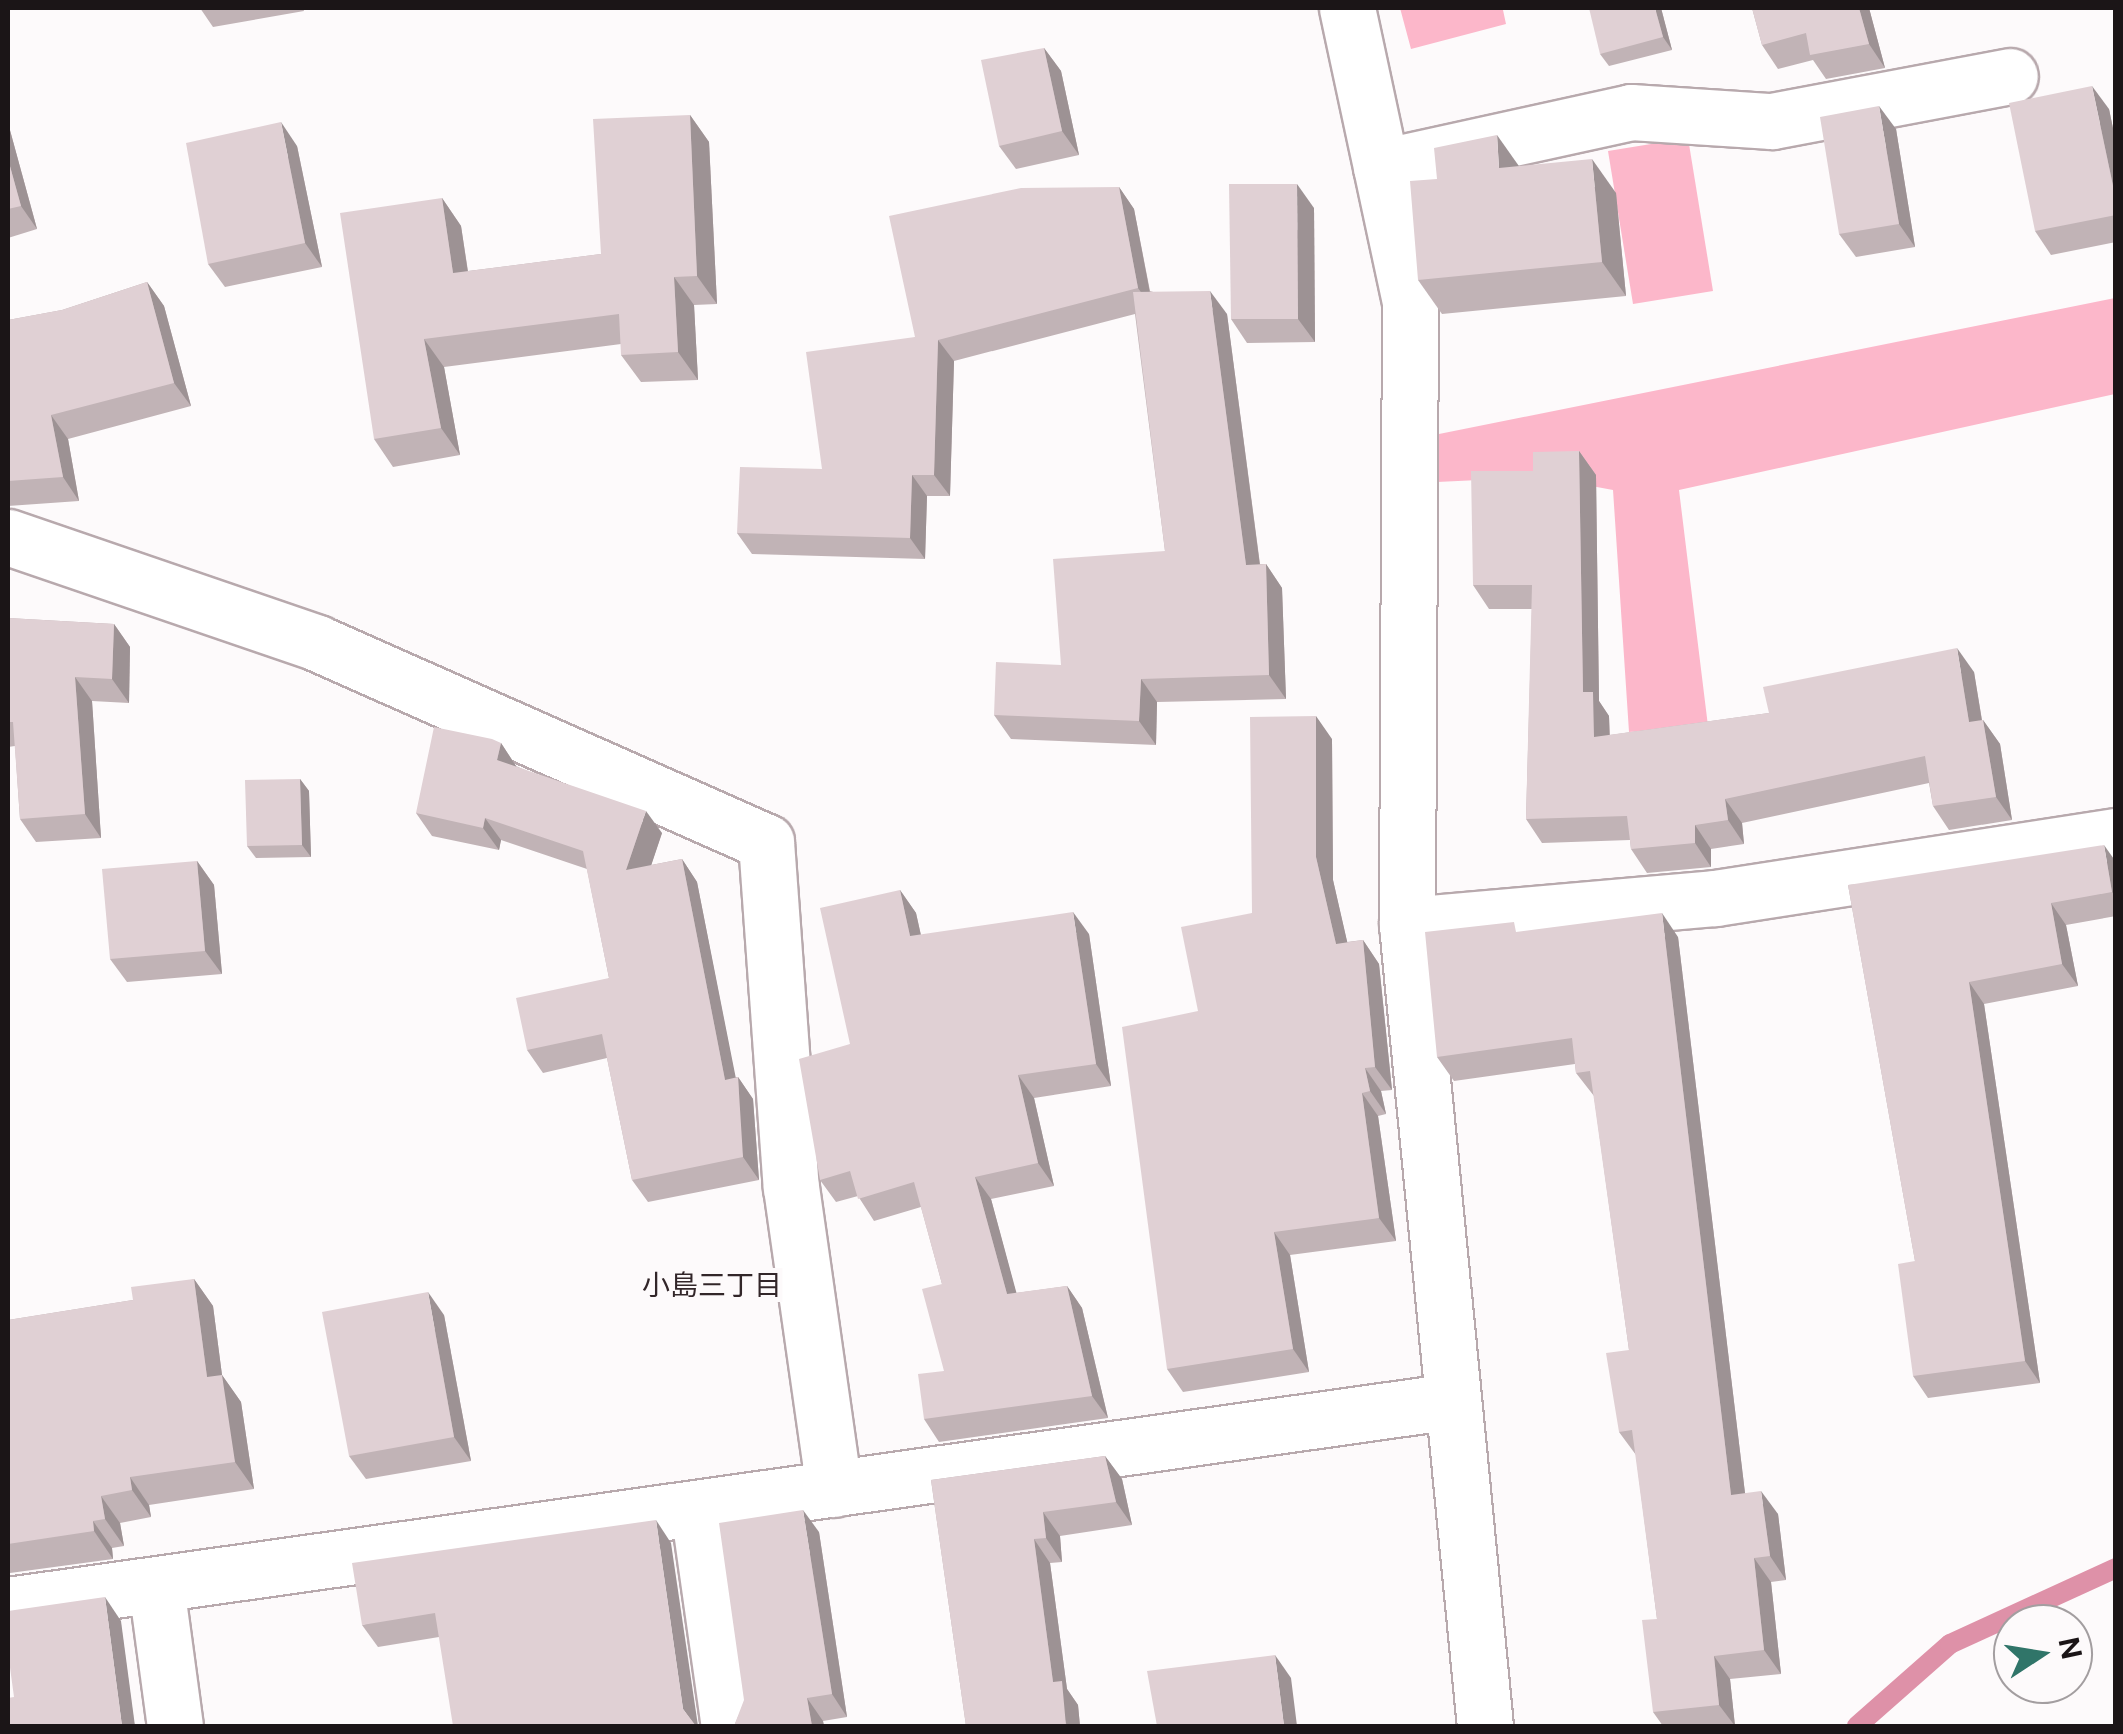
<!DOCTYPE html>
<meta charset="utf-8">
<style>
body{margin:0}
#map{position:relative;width:2123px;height:1734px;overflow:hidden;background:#fdfafb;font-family:"Public Sans","Noto Sans JP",sans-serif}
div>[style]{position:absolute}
.green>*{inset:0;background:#fcb7ca}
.stream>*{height:20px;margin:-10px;padding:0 10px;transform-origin:10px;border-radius:10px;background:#de91a8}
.roads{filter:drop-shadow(2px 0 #b8a9ad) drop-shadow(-2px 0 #b8a9ad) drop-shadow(0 2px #b8a9ad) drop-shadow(0 -2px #b8a9ad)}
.minor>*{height:55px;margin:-27.5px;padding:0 27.5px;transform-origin:27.5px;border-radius:27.5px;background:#fff}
.wall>*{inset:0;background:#c1b3b6}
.shaded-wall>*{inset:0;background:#9d9294}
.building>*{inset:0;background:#e0d0d4}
span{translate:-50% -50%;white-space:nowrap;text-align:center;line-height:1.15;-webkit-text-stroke:10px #fdfafb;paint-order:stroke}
.neighbourhood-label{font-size:28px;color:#322629}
.frame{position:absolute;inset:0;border:10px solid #1b1517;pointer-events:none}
.north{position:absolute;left:1993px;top:1604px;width:100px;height:100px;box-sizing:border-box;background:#fdfafb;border:2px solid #a39ea0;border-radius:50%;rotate:78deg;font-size:28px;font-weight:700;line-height:40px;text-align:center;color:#1b1517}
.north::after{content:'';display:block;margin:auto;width:35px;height:45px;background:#307569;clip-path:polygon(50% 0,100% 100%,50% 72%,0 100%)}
</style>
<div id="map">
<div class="green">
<div style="clip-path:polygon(1400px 8px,1512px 8px,1503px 10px,1506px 24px,1411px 49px)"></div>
<div style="clip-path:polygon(1688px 138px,1713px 291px,1633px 304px,1608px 151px)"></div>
<div style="clip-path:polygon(2115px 298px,2115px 394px,1679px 490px,1708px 726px,1629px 732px,1613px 490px,1543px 477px,1437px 482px,1434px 435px)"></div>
</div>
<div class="stream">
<div style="left:1857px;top:1726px;width:124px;rotate:-41.4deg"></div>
<div style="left:1950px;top:1644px;width:183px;rotate:-24.6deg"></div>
</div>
<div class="roads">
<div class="minor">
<div style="left:1347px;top:8px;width:301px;rotate:77.9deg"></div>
<div style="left:1410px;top:302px;width:623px;rotate:90.28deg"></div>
<div style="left:1407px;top:925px;width:805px;rotate:84.44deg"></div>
<div style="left:1381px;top:167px;width:256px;rotate:-12.4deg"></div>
<div style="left:1631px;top:112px;width:141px;rotate:3.7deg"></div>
<div style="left:1772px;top:121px;width:242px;rotate:-10.7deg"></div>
<div style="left:8px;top:537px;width:327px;rotate:18.9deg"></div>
<div style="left:317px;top:643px;width:491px;rotate:23.9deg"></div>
<div style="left:766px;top:842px;width:346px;rotate:85.9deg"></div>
<div style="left:791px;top:1187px;width:305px;rotate:81.9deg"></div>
<div style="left:1407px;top:925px;width:309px;rotate:-5deg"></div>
<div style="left:1715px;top:898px;width:406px;rotate:-8.8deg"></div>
<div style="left:698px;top:1509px;width:219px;rotate:81.9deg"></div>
<div style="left:156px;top:1586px;width:141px;rotate:82.3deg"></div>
<div style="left:8px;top:1605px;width:1458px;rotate:-8.04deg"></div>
</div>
</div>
<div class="wall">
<div style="clip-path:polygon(200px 8px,303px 8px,304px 11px,213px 27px)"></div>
<div style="clip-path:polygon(1661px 8px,1672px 50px,1609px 66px,1600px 54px)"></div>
<div style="clip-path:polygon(1752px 8px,1869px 8px,1885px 68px,1826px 79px,1813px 60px,1778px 69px,1762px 45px)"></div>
<div style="clip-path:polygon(1044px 48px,1061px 71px,1079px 155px,1016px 169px,999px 146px)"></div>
<div style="clip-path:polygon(2109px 109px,2116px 143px,2116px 242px,2051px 255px,2035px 231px)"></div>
<div style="clip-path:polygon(690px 115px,709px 142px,717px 304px,694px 305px,698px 380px,641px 382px,621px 355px,621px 344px,444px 367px,460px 455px,393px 467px,374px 439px,442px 198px,461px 226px,468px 271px,601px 254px)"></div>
<div style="clip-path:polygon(8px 123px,37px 229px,8px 238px)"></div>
<div style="clip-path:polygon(1896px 129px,1915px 247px,1856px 257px,1839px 234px)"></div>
<div style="clip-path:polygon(297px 146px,322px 267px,225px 287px,208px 264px)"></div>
<div style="clip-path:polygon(1518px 166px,1616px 193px,1626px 296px,1442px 314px,1418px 280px,1437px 179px)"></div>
<div style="clip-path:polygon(1119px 187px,1134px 209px,1150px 291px,1227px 314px,1260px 564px,1266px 564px,1282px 588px,1286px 699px,1157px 702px,1156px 745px,1011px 739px,994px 715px,1061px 665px,1165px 551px,1135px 314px,954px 361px,950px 496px,927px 496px,925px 559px,752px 554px,737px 533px,822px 469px,915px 337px)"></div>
<div style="clip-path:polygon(1314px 208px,1315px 342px,1247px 343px,1231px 319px)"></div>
<div style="clip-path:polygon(147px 282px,164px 306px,191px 406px,68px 439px,79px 501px,8px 506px,8px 320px,62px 310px)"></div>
<div style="clip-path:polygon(1579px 451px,1596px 475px,1599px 701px,1609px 716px,1610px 735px,1769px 713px,1974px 672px,1982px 720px,1983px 720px,2000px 744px,2012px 820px,1949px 830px,1933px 806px,1929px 783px,1742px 823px,1744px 844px,1711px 849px,1711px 867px,1647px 873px,1631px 849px,1630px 840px,1542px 843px,1526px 819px,1532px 609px,1489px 609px,1473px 585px,1533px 471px)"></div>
<div style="clip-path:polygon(8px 618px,114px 624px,130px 647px,129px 703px,92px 701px,101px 838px,36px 842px,20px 819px,15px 746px,8px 747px)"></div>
<div style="clip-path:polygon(1332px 739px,1333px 880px,1347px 942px,1363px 940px,1379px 964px,1392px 1090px,1381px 1091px,1386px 1114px,1378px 1116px,1396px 1241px,1290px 1255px,1309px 1372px,1183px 1392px,1167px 1369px,1198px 1011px,1252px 913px)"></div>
<div style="clip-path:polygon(501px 743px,516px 766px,662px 833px,651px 865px,682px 859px,697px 882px,735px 1077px,738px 1077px,753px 1099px,759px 1180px,648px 1202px,632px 1180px,607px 1058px,543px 1073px,527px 1050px,609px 978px,587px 869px,501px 840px,499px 850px,432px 836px,416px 813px)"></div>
<div style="clip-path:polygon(300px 779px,309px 791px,311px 857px,256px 858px,247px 846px)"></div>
<div style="clip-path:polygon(197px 861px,214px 885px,222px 974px,127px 982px,110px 959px)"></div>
<div style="clip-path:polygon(2116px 862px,2116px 916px,2066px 925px,2078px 986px,1984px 1004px,2040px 1383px,1928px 1398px,1913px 1376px,1915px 1261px,1848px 885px)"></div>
<div style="clip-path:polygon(900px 890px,916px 913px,921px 935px,1089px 934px,1111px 1086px,1034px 1098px,1054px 1186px,991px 1199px,1016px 1293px,1067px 1286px,1082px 1308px,1108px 1418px,939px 1442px,924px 1419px,944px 1371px,942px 1284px,921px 1207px,874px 1221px,858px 1196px,836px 1202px,820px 1180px,850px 1044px)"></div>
<div style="clip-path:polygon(1521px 932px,1678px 937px,1745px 1493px,1778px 1514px,1786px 1580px,1771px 1582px,1781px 1674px,1730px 1679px,1735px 1726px,1663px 1726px,1653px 1712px,1657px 1619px,1636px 1455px,1619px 1432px,1629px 1350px,1594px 1096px,1576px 1073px,1575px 1064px,1454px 1081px,1437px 1057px)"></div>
<div style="clip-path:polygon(194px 1279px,213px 1306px,222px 1375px,241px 1402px,254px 1489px,149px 1505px,151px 1517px,120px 1523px,124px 1546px,112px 1548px,113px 1559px,10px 1573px,8px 1569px,8px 1320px,133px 1300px)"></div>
<div style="clip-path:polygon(444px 1315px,471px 1461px,366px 1479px,349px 1456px)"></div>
<div style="clip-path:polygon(1105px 1456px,1122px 1479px,1132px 1525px,1060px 1536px,1062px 1562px,1050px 1563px,1067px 1689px,1078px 1705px,1080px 1726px,966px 1726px,931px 1480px)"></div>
<div style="clip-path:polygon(819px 1532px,847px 1717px,823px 1721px,824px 1726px,734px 1726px)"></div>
<div style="clip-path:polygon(671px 1543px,439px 1637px,378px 1647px,362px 1625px)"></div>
</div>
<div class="shaded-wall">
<div style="clip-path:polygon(1655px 8px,1661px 8px,1672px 50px,1663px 37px)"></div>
<div style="clip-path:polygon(1859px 8px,1869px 8px,1885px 68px,1869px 44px)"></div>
<div style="clip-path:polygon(1044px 48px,1061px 71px,1079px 155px,1062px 131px)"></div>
<div style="clip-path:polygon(2092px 86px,2109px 109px,2116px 143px,2116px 200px)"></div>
<div style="clip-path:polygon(1879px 106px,1896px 129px,1915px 247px,1899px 224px)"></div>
<div style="clip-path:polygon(690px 115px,709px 142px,717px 304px,697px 276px)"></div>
<div style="clip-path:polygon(281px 122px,297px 146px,322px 267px,305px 243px)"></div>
<div style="clip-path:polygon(8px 123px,37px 229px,21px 206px,8px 159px)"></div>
<div style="clip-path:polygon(1497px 135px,1521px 169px,1499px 168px)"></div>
<div style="clip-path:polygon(1592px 159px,1616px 193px,1626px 296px,1602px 262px)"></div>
<div style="clip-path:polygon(1297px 184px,1314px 208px,1315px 342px,1298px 319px)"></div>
<div style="clip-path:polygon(1119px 187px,1134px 209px,1153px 309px,1138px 288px)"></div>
<div style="clip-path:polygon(442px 198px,461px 226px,472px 300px,453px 273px)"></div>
<div style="clip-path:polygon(674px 277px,694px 305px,698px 380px,678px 352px)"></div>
<div style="clip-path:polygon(147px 282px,164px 306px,191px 406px,174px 383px)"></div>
<div style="clip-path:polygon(1210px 291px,1227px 314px,1263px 589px,1246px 565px)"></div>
<div style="clip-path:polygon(424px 339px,444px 367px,460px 455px,441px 428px)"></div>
<div style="clip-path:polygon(938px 340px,954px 361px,950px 496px,934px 475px)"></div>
<div style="clip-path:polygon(51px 415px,68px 439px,79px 501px,63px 477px)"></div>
<div style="clip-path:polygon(1579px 451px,1596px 475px,1599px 701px,1609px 716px,1610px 760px,1594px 737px,1583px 692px)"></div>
<div style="clip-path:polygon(912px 475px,927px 496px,925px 559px,910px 538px)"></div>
<div style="clip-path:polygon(1266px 564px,1282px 588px,1286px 699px,1269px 675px)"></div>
<div style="clip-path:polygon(114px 624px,130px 647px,129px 703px,112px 679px)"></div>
<div style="clip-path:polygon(1957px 648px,1974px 672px,1986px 746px,1969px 722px)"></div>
<div style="clip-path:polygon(75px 677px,92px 701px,101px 838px,85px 814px)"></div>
<div style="clip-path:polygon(1141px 679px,1157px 702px,1156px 745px,1139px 721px)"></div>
<div style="clip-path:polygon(1316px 716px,1332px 739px,1333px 880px,1353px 967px,1336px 944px,1316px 857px)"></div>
<div style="clip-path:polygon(1983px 720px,2000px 744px,2012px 820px,1996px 797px)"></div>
<div style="clip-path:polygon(501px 743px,516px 766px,513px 782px,497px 760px)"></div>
<div style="clip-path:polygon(300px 779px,309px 791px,311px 857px,302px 845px)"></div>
<div style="clip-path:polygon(1725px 799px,1742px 823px,1744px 844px,1728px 820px)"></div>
<div style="clip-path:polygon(646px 811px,662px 833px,642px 893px,626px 870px)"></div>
<div style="clip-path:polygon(485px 818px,501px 840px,499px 850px,483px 828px)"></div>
<div style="clip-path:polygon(1695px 825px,1711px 849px,1711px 867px,1695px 843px)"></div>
<div style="clip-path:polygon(2104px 845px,2116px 862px,2116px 897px,2112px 892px)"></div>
<div style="clip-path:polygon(682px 859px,697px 882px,739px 1094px,738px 1077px,753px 1099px,759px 1180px,743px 1157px,725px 1080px)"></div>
<div style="clip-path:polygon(197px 861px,214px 885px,222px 974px,205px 951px)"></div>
<div style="clip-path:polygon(900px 890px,916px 913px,926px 959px,910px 936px)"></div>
<div style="clip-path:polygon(2051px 903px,2066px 925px,2078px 986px,2062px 964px)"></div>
<div style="clip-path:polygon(1073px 912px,1089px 934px,1111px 1086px,1096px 1064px)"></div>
<div style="clip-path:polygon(1662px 913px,1678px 937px,1748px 1518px,1731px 1495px)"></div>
<div style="clip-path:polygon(1363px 940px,1379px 964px,1392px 1090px,1375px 1067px)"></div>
<div style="clip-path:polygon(1969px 982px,1984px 1004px,2040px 1383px,2025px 1361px)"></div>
<div style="clip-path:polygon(1365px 1068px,1381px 1091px,1386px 1114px,1370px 1091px)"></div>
<div style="clip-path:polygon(1018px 1075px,1034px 1098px,1054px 1186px,1038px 1163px)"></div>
<div style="clip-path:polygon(1362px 1093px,1378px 1116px,1396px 1241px,1379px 1218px)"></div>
<div style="clip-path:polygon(975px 1177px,991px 1199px,1023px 1317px,1007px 1294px)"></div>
<div style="clip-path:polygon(1274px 1232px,1290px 1255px,1309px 1372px,1293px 1349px)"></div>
<div style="clip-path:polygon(194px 1279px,213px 1306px,222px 1375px,241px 1402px,254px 1489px,235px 1462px,207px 1377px)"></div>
<div style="clip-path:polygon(1067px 1286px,1082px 1308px,1108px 1418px,1092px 1396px)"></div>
<div style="clip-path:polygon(428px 1292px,444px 1315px,471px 1461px,454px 1437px)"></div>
<div style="clip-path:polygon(1105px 1456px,1122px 1479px,1132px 1525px,1116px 1502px)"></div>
<div style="clip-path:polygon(130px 1477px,149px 1505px,151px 1517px,132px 1490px)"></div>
<div style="clip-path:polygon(1761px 1491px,1778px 1514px,1786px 1580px,1770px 1556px)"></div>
<div style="clip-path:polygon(101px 1496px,120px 1523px,124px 1546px,105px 1519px)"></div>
<div style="clip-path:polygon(803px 1510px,819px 1532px,847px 1717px,832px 1694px)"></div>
<div style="clip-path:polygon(1043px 1512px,1060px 1536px,1062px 1562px,1046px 1538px)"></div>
<div style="clip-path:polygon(656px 1520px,671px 1543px,698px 1726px,695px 1726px,683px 1709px)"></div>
<div style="clip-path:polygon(93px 1521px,112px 1548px,113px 1559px,94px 1531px)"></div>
<div style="clip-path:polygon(1034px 1539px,1050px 1563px,1067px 1689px,1078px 1705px,1080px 1726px,1067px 1726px,1053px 1682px)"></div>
<div style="clip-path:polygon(1754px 1558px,1771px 1582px,1781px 1674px,1764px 1650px)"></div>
<div style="clip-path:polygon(105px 1597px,121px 1621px,135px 1726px,122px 1726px)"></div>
<div style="clip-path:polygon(1275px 1655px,1291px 1678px,1297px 1726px,1284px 1726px)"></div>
<div style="clip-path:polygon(1714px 1656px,1730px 1679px,1735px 1726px,1719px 1705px)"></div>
<div style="clip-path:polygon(807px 1698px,823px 1721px,824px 1726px,812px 1726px)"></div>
</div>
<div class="building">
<div style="clip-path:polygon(1589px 8px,1655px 8px,1663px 37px,1600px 54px)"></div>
<div style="clip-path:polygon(1752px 8px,1859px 8px,1869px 44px,1810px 55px,1806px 33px,1762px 45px)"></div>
<div style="clip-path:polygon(1044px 48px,1062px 131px,999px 146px,981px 60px)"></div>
<div style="clip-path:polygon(2092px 86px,2116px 200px,2116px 215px,2035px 231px,2009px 103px)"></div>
<div style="clip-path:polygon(1879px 106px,1899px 224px,1839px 234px,1820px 117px)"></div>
<div style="clip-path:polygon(690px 115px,697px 276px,674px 277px,678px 352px,621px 355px,619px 314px,424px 339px,441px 428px,374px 439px,340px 213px,442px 198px,453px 273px,601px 254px,593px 119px)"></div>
<div style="clip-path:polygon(281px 122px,305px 243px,208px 264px,186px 143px)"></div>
<div style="clip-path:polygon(1497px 135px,1499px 168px,1592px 159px,1602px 262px,1418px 280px,1410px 181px,1437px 179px,1434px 148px)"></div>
<div style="clip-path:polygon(8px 159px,21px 206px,8px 209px)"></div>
<div style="clip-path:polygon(1229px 184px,1297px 184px,1298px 319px,1231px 319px)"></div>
<div style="clip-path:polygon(1119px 187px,1138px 288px,938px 340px,934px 475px,912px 475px,910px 538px,737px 533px,740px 467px,822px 469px,806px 352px,915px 337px,889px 216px,1021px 188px)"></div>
<div style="clip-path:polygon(147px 282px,174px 383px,51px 415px,63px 477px,8px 481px,8px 320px,62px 310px)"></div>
<div style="clip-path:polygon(1210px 291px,1246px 565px,1266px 564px,1269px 675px,1141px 679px,1139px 721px,994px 715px,996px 662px,1061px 665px,1053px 559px,1165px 551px,1133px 292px)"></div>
<div style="clip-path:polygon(1579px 451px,1583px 692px,1593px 692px,1594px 737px,1769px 713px,1763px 687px,1957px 648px,1969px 722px,1983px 720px,1996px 797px,1933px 806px,1925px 756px,1725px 799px,1728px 820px,1695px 825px,1695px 843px,1631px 849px,1627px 816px,1526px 819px,1532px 585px,1473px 585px,1471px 471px,1533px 471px,1533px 452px)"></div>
<div style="clip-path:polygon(8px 618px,114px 624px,112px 679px,75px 677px,85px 814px,20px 819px,13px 722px,8px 722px)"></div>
<div style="clip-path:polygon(1316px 716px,1316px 857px,1336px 944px,1363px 940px,1375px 1067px,1365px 1068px,1370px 1091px,1362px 1093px,1379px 1218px,1274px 1232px,1293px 1349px,1167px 1369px,1122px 1027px,1198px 1011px,1181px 927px,1252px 913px,1250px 717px)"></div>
<div style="clip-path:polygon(434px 727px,492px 739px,501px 743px,497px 760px,646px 811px,626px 870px,682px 859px,725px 1080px,738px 1077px,743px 1157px,632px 1180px,602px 1034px,527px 1050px,516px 998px,609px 978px,583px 851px,485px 818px,483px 828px,416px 813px)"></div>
<div style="clip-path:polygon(300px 779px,302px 845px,247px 846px,245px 780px)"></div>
<div style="clip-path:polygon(2104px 845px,2112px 892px,2051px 903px,2062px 964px,1969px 982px,2025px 1361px,1913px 1376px,1898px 1264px,1915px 1261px,1848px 885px)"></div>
<div style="clip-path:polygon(197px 861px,205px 951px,110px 959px,102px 869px)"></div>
<div style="clip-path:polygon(900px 890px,910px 936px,1073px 912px,1096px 1064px,1018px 1075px,1038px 1163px,975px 1177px,1007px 1294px,1067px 1286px,1092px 1396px,924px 1419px,918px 1374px,944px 1371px,922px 1289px,942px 1284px,914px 1182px,858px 1199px,850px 1171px,820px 1180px,799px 1059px,850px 1044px,820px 908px)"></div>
<div style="clip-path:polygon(1662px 913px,1731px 1495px,1761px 1491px,1770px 1556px,1754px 1558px,1764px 1650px,1714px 1656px,1719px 1705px,1653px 1712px,1642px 1620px,1657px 1619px,1632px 1430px,1619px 1432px,1606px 1353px,1629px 1350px,1590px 1071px,1576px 1073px,1572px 1038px,1437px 1057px,1425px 932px,1514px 922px,1516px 932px)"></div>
<div style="clip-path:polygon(194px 1279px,207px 1377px,222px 1375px,235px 1462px,130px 1477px,132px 1490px,101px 1496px,105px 1519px,93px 1521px,94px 1531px,8px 1544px,8px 1320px,133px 1300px,131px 1287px)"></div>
<div style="clip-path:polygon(428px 1292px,454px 1437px,349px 1456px,322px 1312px)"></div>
<div style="clip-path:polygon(1105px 1456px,1116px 1502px,1043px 1512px,1046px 1538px,1034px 1539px,1053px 1682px,1062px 1681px,1066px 1726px,966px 1726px,931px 1480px)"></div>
<div style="clip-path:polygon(803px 1510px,832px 1694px,807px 1698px,812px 1726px,734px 1726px,744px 1700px,719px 1523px)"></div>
<div style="clip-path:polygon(656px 1520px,683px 1709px,696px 1726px,453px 1726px,435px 1613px,362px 1625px,352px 1563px)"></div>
<div style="clip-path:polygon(105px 1597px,122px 1726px,8px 1726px,8px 1698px,14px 1697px,8px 1653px,8px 1611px)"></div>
<div style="clip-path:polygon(1275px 1655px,1284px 1726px,1157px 1726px,1147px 1671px)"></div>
</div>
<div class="neighbourhood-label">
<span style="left:712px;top:1285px">小島三丁目</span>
</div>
<div class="frame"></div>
<div class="north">N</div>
</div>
